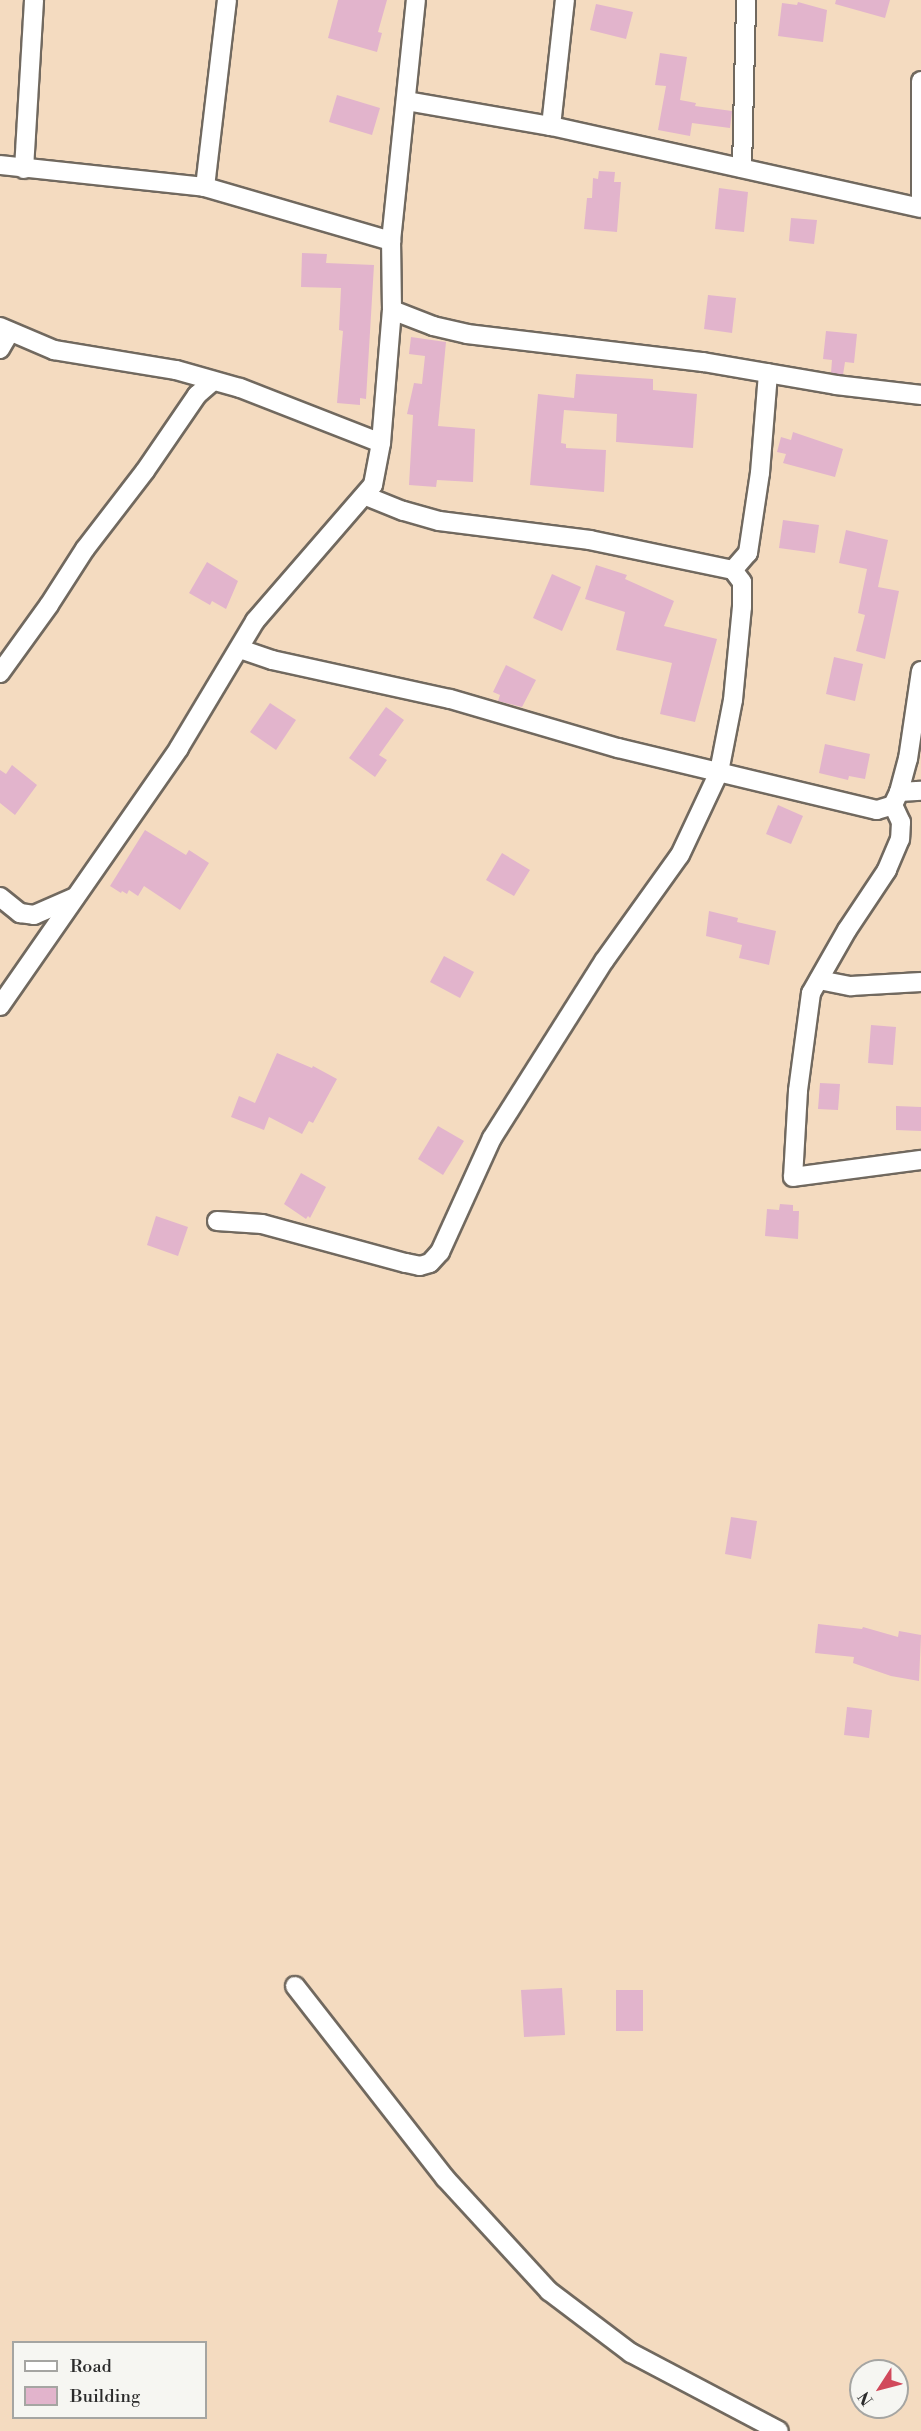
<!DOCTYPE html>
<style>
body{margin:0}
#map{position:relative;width:921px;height:2431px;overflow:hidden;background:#f4dbc0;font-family:"Libre Bodoni",serif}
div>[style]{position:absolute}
.building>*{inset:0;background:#e2b4cc}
.roads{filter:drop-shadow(2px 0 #71695f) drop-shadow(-2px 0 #71695f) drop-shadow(0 2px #71695f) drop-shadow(0 -2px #71695f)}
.minor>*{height:18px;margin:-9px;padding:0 9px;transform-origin:9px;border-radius:9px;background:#fff}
span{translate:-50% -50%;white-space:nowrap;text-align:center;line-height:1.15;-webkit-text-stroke:5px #f6f6f2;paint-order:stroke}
.legend{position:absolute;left:12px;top:2341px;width:195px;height:78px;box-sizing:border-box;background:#f6f6f2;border:2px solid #a5a5a2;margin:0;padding:8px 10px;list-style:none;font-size:18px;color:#2b2b2b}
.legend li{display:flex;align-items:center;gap:12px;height:30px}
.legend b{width:30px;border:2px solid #a5a5a2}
.north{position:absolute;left:849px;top:2359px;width:60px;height:60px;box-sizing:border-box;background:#f6f6f2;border:2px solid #a5a5a2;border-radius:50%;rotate:234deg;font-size:16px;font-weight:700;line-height:24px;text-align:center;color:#2b2b2b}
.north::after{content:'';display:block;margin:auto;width:21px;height:27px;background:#d1495b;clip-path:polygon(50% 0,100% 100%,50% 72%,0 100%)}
</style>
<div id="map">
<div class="building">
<div style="clip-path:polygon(338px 0,387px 0,378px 32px,382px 33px,377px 52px,328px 38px)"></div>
<div style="clip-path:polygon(836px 0,890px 0,885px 18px,835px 4px)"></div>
<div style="clip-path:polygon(798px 2px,827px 10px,823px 42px,778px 36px,782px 3px,797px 5px)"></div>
<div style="clip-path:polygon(596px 4px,633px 12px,626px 39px,590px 30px)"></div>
<div style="clip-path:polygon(660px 53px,687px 57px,680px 100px,696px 103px,695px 106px,732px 111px,730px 128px,692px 123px,690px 136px,658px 130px,666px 86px,655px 85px)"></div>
<div style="clip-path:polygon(337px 95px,380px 108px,372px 135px,329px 122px)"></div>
<div style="clip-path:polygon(599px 171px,615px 172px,614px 182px,621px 182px,617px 232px,584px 229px,587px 198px,592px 198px,593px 178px,598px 179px)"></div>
<div style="clip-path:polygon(719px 188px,748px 192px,744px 232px,715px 229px)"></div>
<div style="clip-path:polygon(791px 218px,817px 220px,814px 244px,789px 241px)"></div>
<div style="clip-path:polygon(302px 253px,327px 254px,326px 263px,374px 265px,366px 399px,360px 398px,360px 405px,337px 403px,343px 331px,339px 330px,341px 288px,301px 287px)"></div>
<div style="clip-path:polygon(708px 295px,736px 298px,732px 333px,704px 329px)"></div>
<div style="clip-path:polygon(826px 331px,857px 334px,854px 363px,845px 362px,843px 375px,831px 373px,832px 360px,823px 359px)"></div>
<div style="clip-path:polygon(411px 337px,446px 342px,438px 426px,475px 429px,473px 482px,437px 480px,436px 487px,409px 485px,413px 415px,407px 414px,414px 383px,422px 384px,425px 356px,409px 354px)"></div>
<div style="clip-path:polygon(576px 374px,653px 379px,653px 390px,697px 394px,693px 448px,616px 442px,617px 414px,564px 410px,561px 443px,566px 444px,566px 448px,606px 450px,604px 492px,530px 485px,538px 394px,574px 398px)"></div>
<div style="clip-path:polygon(793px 432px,843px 449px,835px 477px,783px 463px,786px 454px,777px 452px,781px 437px,791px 440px)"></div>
<div style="clip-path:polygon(783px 520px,819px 525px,815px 553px,779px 548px)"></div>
<div style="clip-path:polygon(846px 530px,888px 540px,878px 587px,899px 591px,885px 659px,856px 651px,865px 615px,858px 613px,867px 569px,839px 563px)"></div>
<div style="clip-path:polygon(207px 562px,238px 581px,226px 609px,212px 601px,210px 605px,189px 593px)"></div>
<div style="clip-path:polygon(596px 565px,627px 575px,625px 579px,674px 601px,664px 626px,717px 639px,695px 722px,660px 714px,672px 663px,616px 650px,625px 612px,585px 599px)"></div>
<div style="clip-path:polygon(552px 574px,581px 587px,562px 631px,533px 618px)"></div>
<div style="clip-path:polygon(834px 657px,863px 664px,855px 701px,826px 694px)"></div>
<div style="clip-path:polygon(506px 665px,536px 680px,522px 707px,498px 701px,500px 695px,493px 692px)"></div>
<div style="clip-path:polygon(270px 703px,296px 720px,276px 750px,250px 732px)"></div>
<div style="clip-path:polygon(386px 707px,404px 720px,379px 755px,387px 760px,375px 777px,349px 758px)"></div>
<div style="clip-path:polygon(825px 744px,870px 754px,865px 779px,849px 776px,848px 780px,819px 773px)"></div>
<div style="clip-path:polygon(12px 765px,37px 785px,15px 815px,0 803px,0 770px,6px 774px)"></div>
<div style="clip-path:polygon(778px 805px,803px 816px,791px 844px,766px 834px)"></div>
<div style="clip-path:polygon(145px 830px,186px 855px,189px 850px,209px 863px,180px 910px,144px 886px,138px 896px,129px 890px,127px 894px,122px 891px,121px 893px,110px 886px)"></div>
<div style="clip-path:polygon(502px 853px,530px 870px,514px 896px,486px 880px)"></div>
<div style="clip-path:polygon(709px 911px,738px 918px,737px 922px,776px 931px,769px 965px,739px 958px,742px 945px,706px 936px)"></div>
<div style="clip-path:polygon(444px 956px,474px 972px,460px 998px,430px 982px)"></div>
<div style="clip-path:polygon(871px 1025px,896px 1027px,893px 1065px,868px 1063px)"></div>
<div style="clip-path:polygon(277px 1053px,312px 1068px,313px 1066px,337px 1079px,313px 1123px,309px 1121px,302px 1134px,269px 1117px,264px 1130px,231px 1117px,239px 1096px,255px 1103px)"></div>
<div style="clip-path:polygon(820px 1083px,840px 1084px,838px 1110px,818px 1109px)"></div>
<div style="clip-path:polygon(896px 1106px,921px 1107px,921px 1131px,896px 1130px)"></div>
<div style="clip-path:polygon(438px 1126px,464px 1141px,443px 1175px,418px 1159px)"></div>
<div style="clip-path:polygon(301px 1173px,326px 1187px,310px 1218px,308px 1216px,306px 1219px,284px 1204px)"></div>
<div style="clip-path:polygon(780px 1204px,793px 1205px,793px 1211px,799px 1211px,798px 1239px,765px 1236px,767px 1209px,779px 1210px)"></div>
<div style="clip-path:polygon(156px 1216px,188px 1227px,178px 1256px,147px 1245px)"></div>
<div style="clip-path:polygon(731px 1517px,757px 1521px,751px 1559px,725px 1554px)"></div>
<div style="clip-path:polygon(818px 1624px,862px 1629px,863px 1627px,898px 1637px,899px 1631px,921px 1635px,919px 1681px,891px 1676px,853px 1663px,854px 1657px,815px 1653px)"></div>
<div style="clip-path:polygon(847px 1707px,872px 1710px,869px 1738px,844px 1735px)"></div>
<div style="clip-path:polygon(562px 1988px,565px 2035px,524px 2037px,521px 1990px)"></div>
<div style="clip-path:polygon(616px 1990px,643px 1990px,643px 2031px,616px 2031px)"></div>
</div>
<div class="roads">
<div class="minor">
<div style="left:921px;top:81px;width:126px;rotate:90deg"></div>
<div style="left:406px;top:101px;width:147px;rotate:9.8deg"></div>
<div style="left:551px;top:126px;width:379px;rotate:12.5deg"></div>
<div style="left:551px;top:126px;width:127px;rotate:-83.7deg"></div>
<div style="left:0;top:165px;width:206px;rotate:6.1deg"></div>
<div style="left:205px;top:187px;width:194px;rotate:16.2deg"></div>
<div style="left:742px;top:168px;width:168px;rotate:-88.6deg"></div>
<div style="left:24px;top:169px;width:169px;rotate:-86.6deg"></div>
<div style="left:205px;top:187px;width:188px;rotate:-83.3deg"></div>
<div style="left:392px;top:310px;width:44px;rotate:21.3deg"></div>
<div style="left:433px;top:326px;width:35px;rotate:13deg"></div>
<div style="left:467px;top:334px;width:238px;rotate:6.8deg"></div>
<div style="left:703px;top:362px;width:135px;rotate:9.8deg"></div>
<div style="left:836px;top:385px;width:86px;rotate:6.7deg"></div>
<div style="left:0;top:327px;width:59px;rotate:23.1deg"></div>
<div style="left:54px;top:350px;width:124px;rotate:9.3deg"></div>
<div style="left:176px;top:370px;width:66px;rotate:15.7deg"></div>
<div style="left:240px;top:388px;width:151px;rotate:21.3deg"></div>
<div style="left:0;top:349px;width:20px;rotate:-60deg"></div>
<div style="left:733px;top:570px;width:23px;rotate:-49deg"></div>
<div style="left:748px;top:553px;width:81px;rotate:-81.5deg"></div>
<div style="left:760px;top:473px;width:100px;rotate:-85.4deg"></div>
<div style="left:240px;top:649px;width:34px;rotate:19deg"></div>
<div style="left:272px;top:660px;width:182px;rotate:12.4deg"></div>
<div style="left:450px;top:699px;width:175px;rotate:16.3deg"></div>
<div style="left:618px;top:748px;width:266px;rotate:13.5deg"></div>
<div style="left:877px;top:810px;width:17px;rotate:-17deg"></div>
<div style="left:893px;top:805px;width:14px;rotate:-65deg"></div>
<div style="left:899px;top:792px;width:34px;rotate:-75deg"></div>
<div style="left:908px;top:759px;width:89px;rotate:-81.6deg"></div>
<div style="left:0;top:673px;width:84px;rotate:-54.2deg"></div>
<div style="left:49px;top:605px;width:67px;rotate:-57.3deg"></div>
<div style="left:85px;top:549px;width:98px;rotate:-52.4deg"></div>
<div style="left:145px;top:471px;width:92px;rotate:-55.6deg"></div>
<div style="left:197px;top:395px;width:21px;rotate:-41deg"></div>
<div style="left:899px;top:792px;width:22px;rotate:-3deg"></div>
<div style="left:893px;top:805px;width:19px;rotate:65deg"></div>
<div style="left:901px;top:822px;width:17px;rotate:93deg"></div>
<div style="left:900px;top:839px;width:34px;rotate:113deg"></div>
<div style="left:887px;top:870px;width:72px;rotate:123.7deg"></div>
<div style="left:847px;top:930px;width:73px;rotate:119.7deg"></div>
<div style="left:811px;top:993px;width:99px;rotate:97.6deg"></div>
<div style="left:798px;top:1091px;width:86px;rotate:93.3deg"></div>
<div style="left:793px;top:1177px;width:129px;rotate:-7.6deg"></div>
<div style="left:0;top:897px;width:26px;rotate:39deg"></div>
<div style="left:20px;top:913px;width:14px;rotate:8deg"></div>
<div style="left:34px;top:915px;width:45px;rotate:-23.7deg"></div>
<div style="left:819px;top:980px;width:33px;rotate:11deg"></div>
<div style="left:851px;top:986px;width:70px;rotate:-3.3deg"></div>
<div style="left:0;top:1006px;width:314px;rotate:-55.2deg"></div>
<div style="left:179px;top:748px;width:148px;rotate:-59.1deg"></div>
<div style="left:255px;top:621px;width:180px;rotate:-49.1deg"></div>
<div style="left:373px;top:485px;width:43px;rotate:-79.2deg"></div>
<div style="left:381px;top:443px;width:133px;rotate:-85.3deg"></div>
<div style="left:392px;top:310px;width:69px;rotate:-90.8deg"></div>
<div style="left:391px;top:241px;width:242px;rotate:-84.1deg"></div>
<div style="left:217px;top:1221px;width:45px;rotate:3.8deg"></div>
<div style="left:262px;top:1224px;width:149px;rotate:15.2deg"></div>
<div style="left:406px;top:1263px;width:14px;rotate:12deg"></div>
<div style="left:420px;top:1266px;width:10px;rotate:-17deg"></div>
<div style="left:430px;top:1263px;width:15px;rotate:-48deg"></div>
<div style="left:440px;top:1252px;width:125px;rotate:-65.5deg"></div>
<div style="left:492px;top:1138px;width:209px;rotate:-57.7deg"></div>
<div style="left:604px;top:961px;width:130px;rotate:-54.4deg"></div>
<div style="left:680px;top:855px;width:92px;rotate:-64.8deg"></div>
<div style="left:719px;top:772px;width:73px;rotate:-79deg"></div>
<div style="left:733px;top:700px;width:93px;rotate:-84.5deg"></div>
<div style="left:742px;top:607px;width:25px;rotate:-90deg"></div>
<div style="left:742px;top:582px;width:15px;rotate:-127deg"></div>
<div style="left:733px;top:570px;width:146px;rotate:-168.2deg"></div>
<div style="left:590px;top:540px;width:152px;rotate:-172.8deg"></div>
<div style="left:439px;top:521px;width:37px;rotate:-164deg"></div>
<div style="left:403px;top:511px;width:40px;rotate:-158deg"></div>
<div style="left:295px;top:1986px;width:244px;rotate:52deg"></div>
<div style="left:445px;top:2178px;width:154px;rotate:47.4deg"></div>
<div style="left:549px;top:2291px;width:103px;rotate:37.1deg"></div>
<div style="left:631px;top:2353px;width:167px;rotate:27.8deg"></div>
</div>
</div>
<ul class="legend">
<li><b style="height:8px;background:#fff"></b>Road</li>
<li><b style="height:16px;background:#e2b4cc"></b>Building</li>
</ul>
<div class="north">N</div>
</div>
